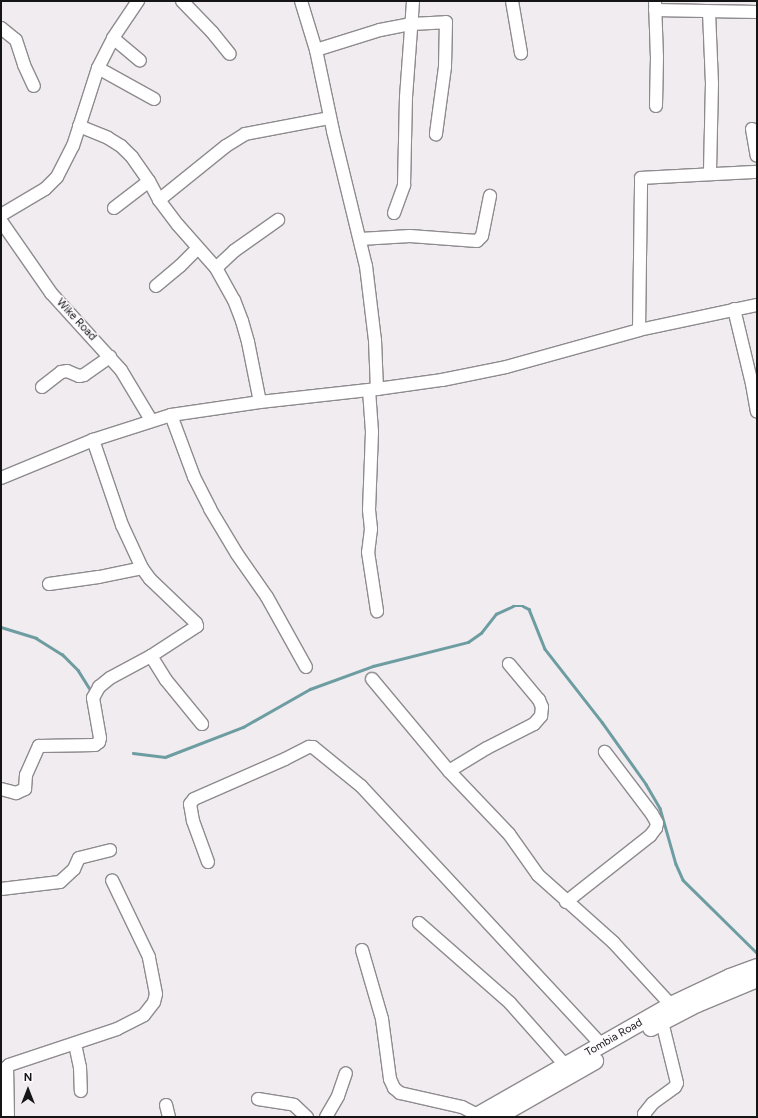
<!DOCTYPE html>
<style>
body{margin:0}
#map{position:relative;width:758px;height:1118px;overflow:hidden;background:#f0ecf0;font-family:Figtree,sans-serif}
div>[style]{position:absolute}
.stream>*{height:2.5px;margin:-1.25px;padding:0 1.25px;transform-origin:1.25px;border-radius:1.25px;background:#6d9da1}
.roads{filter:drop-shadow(1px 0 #8e8b8e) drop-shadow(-1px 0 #8e8b8e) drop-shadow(0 1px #8e8b8e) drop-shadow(0 -1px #8e8b8e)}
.minor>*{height:12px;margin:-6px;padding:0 6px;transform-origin:6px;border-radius:6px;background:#fff}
.major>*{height:16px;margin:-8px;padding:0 8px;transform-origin:8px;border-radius:8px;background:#fff}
span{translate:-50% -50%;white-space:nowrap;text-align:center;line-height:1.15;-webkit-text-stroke:3px #fdfafd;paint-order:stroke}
.street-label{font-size:11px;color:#161516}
.frame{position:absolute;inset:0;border:2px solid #161516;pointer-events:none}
.north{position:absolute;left:8px;top:1070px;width:40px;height:40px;-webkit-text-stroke:3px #fdfafd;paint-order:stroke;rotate:0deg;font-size:11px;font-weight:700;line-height:16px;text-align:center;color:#161516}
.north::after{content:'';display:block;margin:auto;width:14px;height:18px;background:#161516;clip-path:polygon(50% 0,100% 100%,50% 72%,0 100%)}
</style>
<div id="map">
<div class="stream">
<div style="left:1px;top:627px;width:37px;rotate:17deg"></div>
<div style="left:36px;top:638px;width:31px;rotate:32deg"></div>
<div style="left:62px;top:654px;width:23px;rotate:45deg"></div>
<div style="left:78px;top:670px;width:25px;rotate:58deg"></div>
<div style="left:133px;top:753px;width:32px;rotate:7deg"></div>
<div style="left:165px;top:757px;width:84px;rotate:-21deg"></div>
<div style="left:243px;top:727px;width:77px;rotate:-29.6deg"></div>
<div style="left:310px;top:689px;width:67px;rotate:-20.1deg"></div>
<div style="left:373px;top:666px;width:98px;rotate:-14.2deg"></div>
<div style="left:468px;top:642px;width:16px;rotate:-35deg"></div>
<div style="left:481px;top:633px;width:24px;rotate:-52deg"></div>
<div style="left:496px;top:614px;width:19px;rotate:-25deg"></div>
<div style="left:513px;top:606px;width:10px"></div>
<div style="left:523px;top:606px;width:7px;rotate:27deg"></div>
<div style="left:529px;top:609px;width:43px;rotate:68.2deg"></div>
<div style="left:545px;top:649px;width:93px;rotate:52deg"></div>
<div style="left:602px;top:722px;width:76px;rotate:54.6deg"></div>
<div style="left:646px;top:784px;width:28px;rotate:60deg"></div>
<div style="left:660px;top:808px;width:58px;rotate:74.1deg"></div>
<div style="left:676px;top:864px;width:17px;rotate:66deg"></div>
<div style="left:683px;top:880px;width:104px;rotate:44.6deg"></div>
</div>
<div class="roads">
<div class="minor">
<div style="left:182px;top:1px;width:43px;rotate:45.9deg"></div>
<div style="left:212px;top:32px;width:28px;rotate:51deg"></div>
<div style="left:301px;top:1px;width:51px;rotate:73deg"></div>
<div style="left:316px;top:50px;width:83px;rotate:78.1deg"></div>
<div style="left:333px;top:131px;width:139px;rotate:76.3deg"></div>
<div style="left:366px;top:266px;width:75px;rotate:83.1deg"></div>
<div style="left:375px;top:340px;width:49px;rotate:87.7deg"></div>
<div style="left:512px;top:1px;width:53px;rotate:80.2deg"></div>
<div style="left:655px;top:1px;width:56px;rotate:88deg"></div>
<div style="left:657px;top:57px;width:49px;rotate:91.2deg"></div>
<div style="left:655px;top:10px;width:102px;rotate:1.1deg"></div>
<div style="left:709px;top:12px;width:71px;rotate:87.6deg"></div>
<div style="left:712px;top:83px;width:91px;rotate:91.3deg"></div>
<div style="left:1px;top:28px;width:19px;rotate:39deg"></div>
<div style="left:16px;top:40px;width:26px;rotate:72deg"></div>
<div style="left:24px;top:65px;width:23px;rotate:65deg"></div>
<div style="left:113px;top:38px;width:35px;rotate:40deg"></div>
<div style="left:316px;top:50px;width:67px;rotate:-17.4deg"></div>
<div style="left:380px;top:30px;width:32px;rotate:-11deg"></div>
<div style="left:411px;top:24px;width:35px;rotate:-3deg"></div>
<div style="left:446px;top:22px;width:45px;rotate:91.3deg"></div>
<div style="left:445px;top:67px;width:68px;rotate:97.7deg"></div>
<div style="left:98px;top:68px;width:64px;rotate:29deg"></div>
<div style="left:79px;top:126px;width:31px;rotate:22deg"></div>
<div style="left:108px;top:138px;width:15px;rotate:32deg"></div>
<div style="left:121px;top:146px;width:16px;rotate:45deg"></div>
<div style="left:132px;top:157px;width:29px;rotate:55deg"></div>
<div style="left:149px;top:181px;width:21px;rotate:62deg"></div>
<div style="left:159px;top:200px;width:31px;rotate:53deg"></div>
<div style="left:178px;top:225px;width:57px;rotate:48.5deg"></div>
<div style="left:216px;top:268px;width:37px;rotate:61deg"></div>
<div style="left:234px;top:300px;width:22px;rotate:69deg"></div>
<div style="left:242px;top:321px;width:22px;rotate:74deg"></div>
<div style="left:248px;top:342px;width:61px;rotate:78.7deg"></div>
<div style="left:752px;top:129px;width:27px;rotate:80deg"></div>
<div style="left:159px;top:200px;width:86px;rotate:-38.9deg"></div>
<div style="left:226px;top:146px;width:22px;rotate:-32deg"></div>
<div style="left:245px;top:134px;width:86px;rotate:-10.7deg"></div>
<div style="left:114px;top:208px;width:44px;rotate:-37.6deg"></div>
<div style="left:394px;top:213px;width:30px;rotate:-70deg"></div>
<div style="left:404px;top:185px;width:88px;rotate:-88.7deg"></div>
<div style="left:406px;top:97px;width:96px;rotate:-85.8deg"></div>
<div style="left:1px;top:215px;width:51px;rotate:-30.6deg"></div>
<div style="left:45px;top:189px;width:17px;rotate:-45deg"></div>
<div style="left:57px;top:177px;width:35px;rotate:-63deg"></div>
<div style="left:73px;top:146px;width:82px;rotate:-72.2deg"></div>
<div style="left:98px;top:68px;width:34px;rotate:-63deg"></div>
<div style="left:113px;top:38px;width:45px;rotate:-56deg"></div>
<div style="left:1px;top:221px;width:88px;rotate:55.2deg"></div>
<div style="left:51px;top:293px;width:104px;rotate:47.7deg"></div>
<div style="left:121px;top:370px;width:58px;rotate:59deg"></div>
<div style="left:360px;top:239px;width:50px;rotate:-3.4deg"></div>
<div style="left:410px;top:236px;width:67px;rotate:4.3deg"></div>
<div style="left:477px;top:241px;width:7px;rotate:-45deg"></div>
<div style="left:482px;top:236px;width:41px;rotate:-78.7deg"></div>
<div style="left:216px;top:268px;width:25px;rotate:-43deg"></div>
<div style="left:234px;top:251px;width:54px;rotate:-35.2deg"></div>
<div style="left:156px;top:286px;width:31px;rotate:-40deg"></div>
<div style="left:180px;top:266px;width:25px;rotate:-45deg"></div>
<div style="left:734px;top:309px;width:77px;rotate:76.5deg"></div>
<div style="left:752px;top:384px;width:28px;rotate:80deg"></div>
<div style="left:639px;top:330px;width:152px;rotate:-89.2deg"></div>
<div style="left:641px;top:178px;width:116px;rotate:-3deg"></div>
<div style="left:42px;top:387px;width:24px;rotate:-38deg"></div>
<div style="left:61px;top:372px;width:6px;rotate:-9deg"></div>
<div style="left:67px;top:371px;width:13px;rotate:23deg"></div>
<div style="left:79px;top:376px;width:5px;rotate:-11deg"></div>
<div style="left:84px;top:375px;width:32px;rotate:-35deg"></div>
<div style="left:369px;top:390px;width:42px;rotate:85.9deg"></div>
<div style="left:372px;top:432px;width:78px;rotate:92.2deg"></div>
<div style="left:369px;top:510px;width:19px;rotate:84deg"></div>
<div style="left:371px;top:529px;width:23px;rotate:97deg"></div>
<div style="left:368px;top:552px;width:60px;rotate:81.3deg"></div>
<div style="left:171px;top:415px;width:66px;rotate:69.6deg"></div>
<div style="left:194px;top:477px;width:36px;rotate:63deg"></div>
<div style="left:210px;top:509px;width:52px;rotate:59deg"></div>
<div style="left:237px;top:554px;width:52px;rotate:55.1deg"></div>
<div style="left:267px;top:597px;width:80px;rotate:60.9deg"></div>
<div style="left:1px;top:478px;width:100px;rotate:-22.4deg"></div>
<div style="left:93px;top:440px;width:82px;rotate:-17.8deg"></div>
<div style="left:171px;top:415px;width:90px;rotate:-8.3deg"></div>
<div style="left:260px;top:402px;width:118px;rotate:-6.3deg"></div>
<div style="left:377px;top:389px;width:66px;rotate:-7.9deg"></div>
<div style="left:442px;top:380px;width:65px;rotate:-11.5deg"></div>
<div style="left:506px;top:367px;width:138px;rotate:-15.5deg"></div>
<div style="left:639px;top:330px;width:121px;rotate:-12deg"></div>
<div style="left:49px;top:584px;width:50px;rotate:-8deg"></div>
<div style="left:99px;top:577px;width:44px;rotate:-11.8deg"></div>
<div style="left:151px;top:656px;width:28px;rotate:58deg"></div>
<div style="left:166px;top:680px;width:57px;rotate:50.7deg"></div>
<div style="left:372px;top:679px;width:120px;rotate:50.1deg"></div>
<div style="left:449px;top:771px;width:87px;rotate:46.4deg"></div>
<div style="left:509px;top:834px;width:50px;rotate:54.7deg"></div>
<div style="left:538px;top:875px;width:101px;rotate:41.8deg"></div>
<div style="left:613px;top:942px;width:86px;rotate:47.4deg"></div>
<div style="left:449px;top:771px;width:44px;rotate:-31.2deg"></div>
<div style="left:487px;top:748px;width:53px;rotate:-27.1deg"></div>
<div style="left:534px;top:724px;width:11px;rotate:-49deg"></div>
<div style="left:541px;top:716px;width:9px;rotate:-84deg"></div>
<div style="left:542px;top:707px;width:8px;rotate:-113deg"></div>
<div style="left:539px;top:700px;width:47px;rotate:-129.8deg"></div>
<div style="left:1px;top:789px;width:16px;rotate:15deg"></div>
<div style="left:16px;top:793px;width:10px;rotate:-24deg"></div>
<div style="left:25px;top:789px;width:14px;rotate:-86deg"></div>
<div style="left:26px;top:775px;width:32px;rotate:-66deg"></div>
<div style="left:39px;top:746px;width:56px;rotate:-1deg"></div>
<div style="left:95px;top:745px;width:5px;rotate:-37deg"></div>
<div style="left:99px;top:742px;width:4px;rotate:-76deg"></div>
<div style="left:100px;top:738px;width:41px;rotate:-99.9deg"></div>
<div style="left:93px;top:698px;width:13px;rotate:-61deg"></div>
<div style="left:99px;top:687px;width:14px;rotate:-39deg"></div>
<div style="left:110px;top:678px;width:47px;rotate:-28.2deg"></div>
<div style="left:151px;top:656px;width:55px;rotate:-33.1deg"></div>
<div style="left:197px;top:626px;width:3px;rotate:-108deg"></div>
<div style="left:196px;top:623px;width:64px;rotate:-136.3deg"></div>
<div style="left:150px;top:579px;width:14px;rotate:-126deg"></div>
<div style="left:142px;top:568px;width:47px;rotate:-114.9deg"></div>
<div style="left:122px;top:525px;width:90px;rotate:-108.8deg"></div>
<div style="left:208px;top:862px;width:44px;rotate:-110.1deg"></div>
<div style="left:193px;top:821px;width:17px;rotate:-100deg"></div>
<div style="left:190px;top:804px;width:6px;rotate:-51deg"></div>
<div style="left:194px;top:799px;width:99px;rotate:-23.7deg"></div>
<div style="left:285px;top:759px;width:27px;rotate:-27deg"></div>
<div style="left:309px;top:747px;width:4px"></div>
<div style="left:313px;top:747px;width:62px;rotate:39.1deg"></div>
<div style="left:361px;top:786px;width:354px;rotate:47.1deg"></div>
<div style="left:1px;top:889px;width:59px;rotate:-6.8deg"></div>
<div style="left:60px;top:882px;width:19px;rotate:-43deg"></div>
<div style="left:74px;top:869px;width:12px;rotate:-66deg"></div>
<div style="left:79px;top:858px;width:32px;rotate:-14deg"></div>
<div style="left:566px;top:902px;width:107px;rotate:-38.2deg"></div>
<div style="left:650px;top:836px;width:10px;rotate:-53deg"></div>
<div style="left:656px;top:828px;width:5px;rotate:-79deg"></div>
<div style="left:657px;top:823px;width:10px;rotate:-119deg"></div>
<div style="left:652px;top:814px;width:78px;rotate:-127.2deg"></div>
<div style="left:419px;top:923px;width:121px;rotate:41.3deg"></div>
<div style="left:510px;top:1003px;width:83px;rotate:48.4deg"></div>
<div style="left:362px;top:950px;width:72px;rotate:73.8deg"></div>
<div style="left:382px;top:1019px;width:61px;rotate:82.4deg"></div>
<div style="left:390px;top:1079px;width:10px;rotate:66deg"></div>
<div style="left:394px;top:1088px;width:8px;rotate:40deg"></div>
<div style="left:400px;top:1093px;width:64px;rotate:12.7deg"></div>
<div style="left:462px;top:1107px;width:18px;rotate:27deg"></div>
<div style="left:75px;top:1044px;width:24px;rotate:78deg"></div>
<div style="left:80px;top:1067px;width:24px;rotate:88deg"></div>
<div style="left:258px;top:1099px;width:36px;rotate:9deg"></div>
<div style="left:294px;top:1105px;width:18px;rotate:43deg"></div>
<div style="left:166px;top:1105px;width:12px;rotate:76deg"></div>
<div style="left:8px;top:1117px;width:50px;rotate:-91.1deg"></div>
<div style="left:7px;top:1067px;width:3px;rotate:-45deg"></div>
<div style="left:9px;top:1065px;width:114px;rotate:-18.4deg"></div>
<div style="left:117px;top:1029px;width:30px;rotate:-27deg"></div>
<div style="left:144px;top:1015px;width:16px;rotate:-52deg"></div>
<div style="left:154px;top:1002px;width:8px;rotate:-76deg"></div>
<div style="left:156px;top:994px;width:38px;rotate:-101deg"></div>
<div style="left:149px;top:957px;width:85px;rotate:-115.7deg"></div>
<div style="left:326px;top:1117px;width:24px;rotate:-60deg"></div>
<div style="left:338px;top:1096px;width:24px;rotate:-71deg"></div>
<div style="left:645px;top:1117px;width:3px;rotate:-108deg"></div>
<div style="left:644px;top:1114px;width:14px;rotate:-51deg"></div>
<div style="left:653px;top:1103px;width:27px;rotate:-36deg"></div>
<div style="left:675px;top:1087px;width:4px;rotate:-63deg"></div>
<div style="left:677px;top:1083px;width:71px;rotate:-103.8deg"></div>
</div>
<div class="major">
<div style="left:651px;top:1028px;width:52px;rotate:-27.6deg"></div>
<div style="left:697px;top:1004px;width:65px;rotate:-22.6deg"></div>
<div style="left:475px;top:1117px;width:226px;rotate:-29.7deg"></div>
<div style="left:671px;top:1005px;width:65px;rotate:-25.4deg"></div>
<div style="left:730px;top:977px;width:29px;rotate:-20deg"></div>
<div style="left:497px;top:1117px;width:113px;rotate:-29.7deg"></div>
</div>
</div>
<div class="street-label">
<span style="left:76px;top:320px;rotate:47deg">Wike Road</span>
<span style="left:614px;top:1038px;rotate:-30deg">Tombia Road</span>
</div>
<div class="frame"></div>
<div class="north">N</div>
</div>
